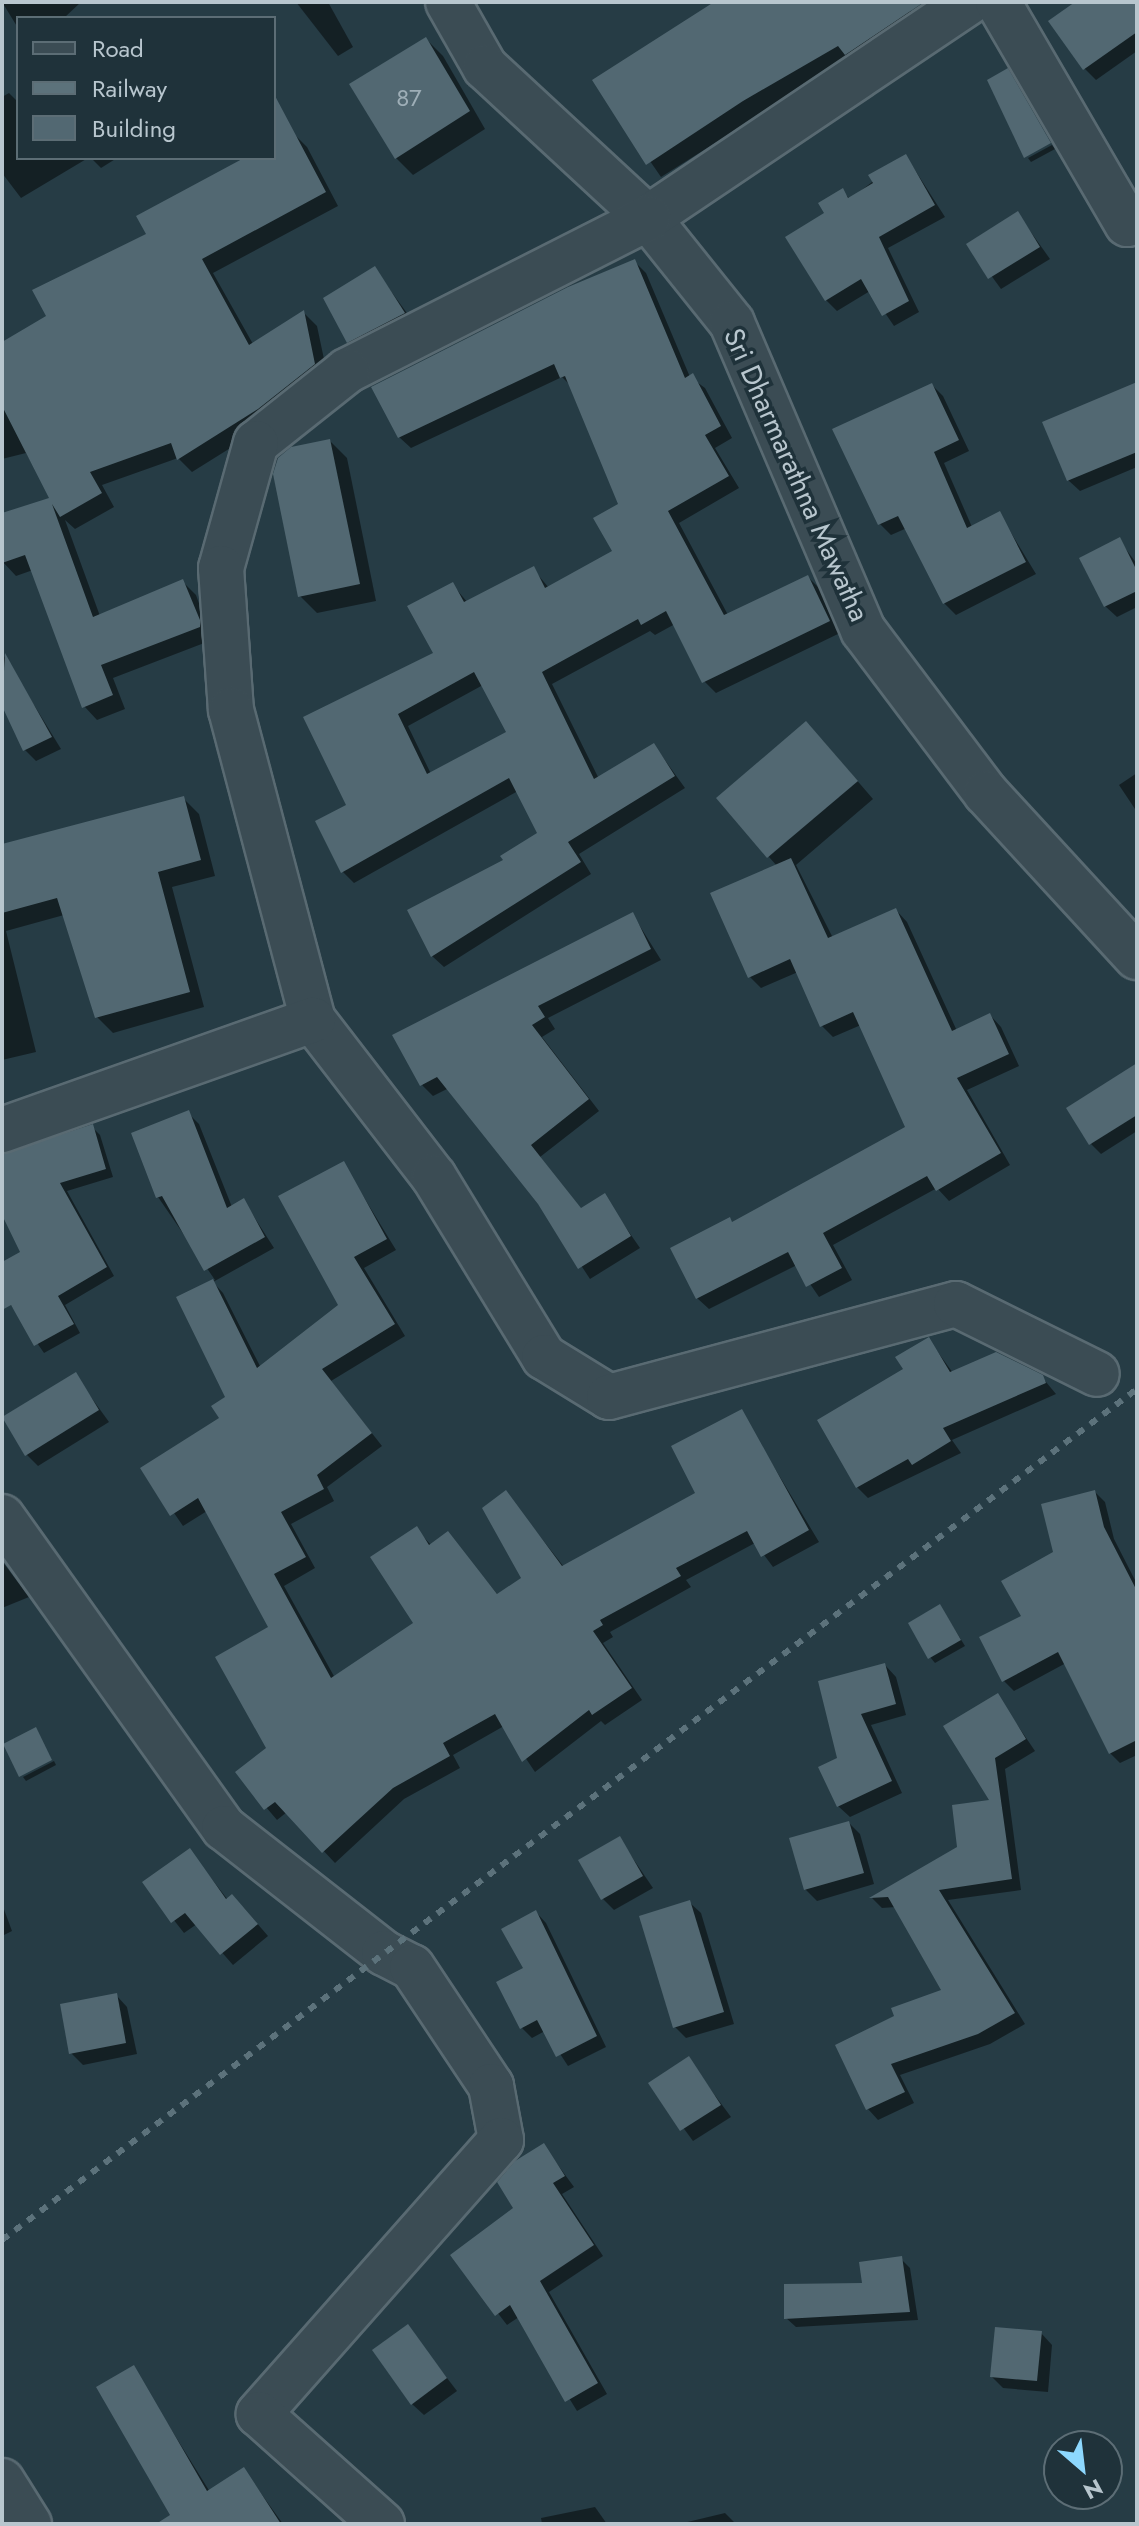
<!DOCTYPE html>
<style>
body{margin:0}
#map{position:relative;width:1139px;height:2526px;overflow:hidden;background:#263c45;font-family:Jost,sans-serif}
div>[style]{position:absolute}
.shadow>*{inset:0;background:#0007}
.building>*{inset:0;background:#526872}
.roads{filter:drop-shadow(2px 0 #596a72) drop-shadow(-2px 0 #596a72) drop-shadow(0 2px #596a72) drop-shadow(0 -2px #596a72)}
.street>*{height:44px;margin:-22px;padding:0 22px;transform-origin:22px;border-radius:22px;background:#3b4c54}
.rail>*{height:6px;margin-top:-3px;transform-origin:0;background:repeating-linear-gradient(90deg,#5c727b 0 8px,transparent 0 16px)}
span{translate:-50% -50%;white-space:nowrap;text-align:center;line-height:1.15;-webkit-text-stroke:7px #1f323a;paint-order:stroke}
.number-label{font-size:24px;color:#9eaeb7}
.number-label span{-webkit-text-stroke-width:0}
.street-label{font-size:28px;color:#b8c6ce}
.frame{position:absolute;inset:0;border:4px solid #b8c6ce;pointer-events:none}
.legend{position:absolute;left:16px;top:16px;width:260px;height:144px;box-sizing:border-box;background:#1f323a;border:2px solid #5c6d75;margin:0;padding:10px 14px;list-style:none;font-size:24px;color:#b8c6ce}
.legend li{display:flex;align-items:center;gap:16px;height:40px}
.legend b{width:40px;border:2px solid #5c6d75}
.north{position:absolute;left:1043px;top:2430px;width:80px;height:80px;box-sizing:border-box;background:#1f323a;border:2px solid #5c6d75;border-radius:50%;rotate:152deg;font-size:22px;font-weight:700;line-height:32px;text-align:center;color:#b8c6ce}
.north::after{content:'';display:block;margin:auto;width:28px;height:36px;background:#8dd8fe;clip-path:polygon(50% 0,100% 100%,50% 72%,0 100%)}
</style>
<div id="map">
<div class="shadow">
<div style="clip-path:polygon(2px 2px,81px 2px,64px 18px,18px 18px,18px 28px)"></div>
<div style="clip-path:polygon(296px 2px,328px 2px,353px 47px,338px 56px)"></div>
<div style="clip-path:polygon(716px 2px,921px 2px,910px 9px,921px 25px,850px 58px,661px 177px,594px 80px)"></div>
<div style="clip-path:polygon(1078px 2px,1137px 2px,1137px 51px,1096px 80px,1084px 68px)"></div>
<div style="clip-path:polygon(426px 39px,443px 56px,485px 129px,413px 175px,396px 158px)"></div>
<div style="clip-path:polygon(9px 93px,18px 102px,18px 158px,88px 158px,21px 198px,2px 173px,2px 97px)"></div>
<div style="clip-path:polygon(294px 134px,307px 147px,338px 206px,213px 273px,253px 344px,304px 313px,317px 326px,328px 378px,272px 422px,192px 472px,178px 458px,102px 485px,114px 507px,75px 529px,65px 520px,100px 616px,182px 581px,196px 595px,212px 640px,113px 678px,125px 709px,97px 720px,84px 706px,33px 570px,16px 576px,2px 561px,2px 515px,52px 499px,26px 453px,2px 459px,2px 344px,49px 317px,249px 158px,274px 158px,274px 144px)"></div>
<div style="clip-path:polygon(1052px 145px,1055px 149px,1031px 162px,1028px 158px)"></div>
<div style="clip-path:polygon(906px 156px,945px 217px,888px 248px,919px 312px,894px 326px,870px 291px,837px 311px,826px 300px,842px 191px,850px 199px)"></div>
<div style="clip-path:polygon(91px 158px,117px 158px,101px 168px)"></div>
<div style="clip-path:polygon(1018px 214px,1050px 259px,1001px 289px,969px 245px)"></div>
<div style="clip-path:polygon(evenodd,634px 261px,646px 273px,690px 377px,705px 388px,732px 438px,715px 448px,739px 488px,679px 523px,728px 615px,808px 577px,820px 589px,840px 633px,716px 693px,704px 681px,675px 624px,655px 635px,650px 631px,552px 684px,599px 779px,654px 745px,685px 788px,579px 854px,591px 874px,444px 967px,432px 956px,506px 861px,539px 834px,518px 791px,354px 883px,342px 871px,349px 806px,306px 718px,435px 654px,452px 584px,468px 603px,533px 569px,549px 588px,614px 552px,621px 505px,572px 387px,562px 377px,411px 448px,399px 437px,634px 261px,483px 685px,509px 733px,431px 774px,408px 726px,483px 685px)"></div>
<div style="clip-path:polygon(374px 268px,420px 331px,366px 359px,349px 342px)"></div>
<div style="clip-path:polygon(932px 385px,943px 396px,969px 451px,944px 463px,972px 527px,999px 513px,1036px 574px,956px 615px,944px 603px,907px 528px,891px 535px,880px 524px)"></div>
<div style="clip-path:polygon(1137px 391px,1137px 467px,1080px 491px,1068px 480px)"></div>
<div style="clip-path:polygon(330px 441px,347px 458px,376px 601px,317px 613px,300px 596px)"></div>
<div style="clip-path:polygon(1119px 540px,1137px 564px,1137px 607px,1117px 617px,1105px 606px)"></div>
<div style="clip-path:polygon(4px 656px,61px 749px,36px 761px,24px 749px,2px 702px)"></div>
<div style="clip-path:polygon(823px 741px,873px 799px,796px 865px,833px 938px,896px 910px,907px 922px,957px 1031px,990px 1015px,1001px 1027px,1019px 1066px,967px 1090px,1010px 1165px,949px 1201px,937px 1188px,833px 1245px,852px 1280px,819px 1297px,797px 1265px,709px 1309px,697px 1298px,733px 1224px,908px 1128px,861px 1025px,833px 1037px,822px 1026px,798px 972px,761px 988px,750px 977px,777px 866px,769px 857px)"></div>
<div style="clip-path:polygon(1137px 773px,1137px 812px,1119px 785px)"></div>
<div style="clip-path:polygon(184px 799px,199px 814px,215px 876px,172px 887px,204px 1007px,113px 1033px,97px 1017px,64px 915px,6px 931px,36px 1052px,2px 1060px,2px 881px)"></div>
<div style="clip-path:polygon(633px 915px,661px 960px,548px 1018px,555px 1029px,542px 1037px,599px 1111px,540px 1157px,582px 1210px,604px 1196px,640px 1248px,590px 1279px,540px 1203px,449px 1088px,433px 1096px,422px 1085px)"></div>
<div style="clip-path:polygon(1137px 1065px,1137px 1131px,1101px 1154px,1091px 1144px)"></div>
<div style="clip-path:polygon(188px 1113px,199px 1124px,232px 1207px,244px 1201px,274px 1248px,213px 1282px,223px 1293px,261px 1368px,341px 1305px,343px 1163px,396px 1250px,364px 1268px,405px 1336px,331px 1381px,382px 1446px,327px 1487px,334px 1501px,291px 1524px,315px 1568px,284px 1586px,335px 1678px,415px 1624px,416px 1529px,432px 1546px,448px 1534px,498px 1595px,524px 1578px,506px 1493px,564px 1567px,698px 1494px,741px 1412px,819px 1542px,773px 1567px,755px 1543px,686px 1580px,691px 1587px,610px 1632px,613px 1637px,603px 1643px,642px 1700px,605px 1725px,601px 1721px,535px 1772px,504px 1726px,453px 1755px,460px 1768px,404px 1799px,335px 1863px,287px 1812px,277px 1820px,237px 1773px,269px 1749px,271px 1628px,207px 1511px,183px 1526px,143px 1468px,222px 1419px,228px 1398px,179px 1298px,215px 1280px,158px 1197px)"></div>
<div style="clip-path:polygon(92px 1127px,100px 1135px,113px 1177px,67px 1191px,114px 1276px,65px 1305px,80px 1333px,44px 1353px,2px 1292px,2px 1264px,23px 1253px,2px 1211px,2px 1154px)"></div>
<div style="clip-path:polygon(929px 1340px,953px 1373px,1041px 1376px,1056px 1394px,952px 1440px,961px 1453px,868px 1498px,857px 1487px,905px 1370px)"></div>
<div style="clip-path:polygon(75px 1375px,109px 1422px,38px 1466px,26px 1454px)"></div>
<div style="clip-path:polygon(1095px 1492px,1105px 1502px,1114px 1539px,1137px 1584px,1137px 1755px,1120px 1763px,1110px 1753px,1066px 1663px,1014px 1691px,1004px 1681px,1024px 1617px,1055px 1553px)"></div>
<div style="clip-path:polygon(2px 1561px,29px 1597px,2px 1608px)"></div>
<div style="clip-path:polygon(940px 1606px,965px 1646px,935px 1663px,930px 1657px)"></div>
<div style="clip-path:polygon(885px 1665px,896px 1677px,906px 1715px,871px 1725px,902px 1793px,850px 1817px,838px 1806px,839px 1759px,820px 1683px)"></div>
<div style="clip-path:polygon(997px 1695px,1035px 1751px,1005px 1769px,1021px 1890px,948px 1900px,1025px 2024px,990px 2044px,900px 2075px,914px 2103px,878px 2120px,868px 2109px,837px 2046px,944px 1991px,896px 1907px,882px 1908px,872px 1898px,959px 1848px,992px 1802px)"></div>
<div style="clip-path:polygon(54px 1761px,56px 1765px,26px 1781px,23px 1777px)"></div>
<div style="clip-path:polygon(849px 1823px,860px 1834px,874px 1884px,817px 1901px,805px 1889px)"></div>
<div style="clip-path:polygon(619px 1838px,653px 1888px,614px 1910px,603px 1899px)"></div>
<div style="clip-path:polygon(190px 1851px,228px 1900px,244px 1908px,268px 1936px,233px 1965px,197px 1924px,184px 1933px,144px 1882px)"></div>
<div style="clip-path:polygon(689px 1902px,701px 1913px,734px 2024px,686px 2038px,675px 2027px)"></div>
<div style="clip-path:polygon(2px 1904px,12px 1931px,2px 1936px)"></div>
<div style="clip-path:polygon(536px 1912px,546px 1923px,606px 2047px,568px 2066px,545px 2031px,532px 2038px,522px 2028px)"></div>
<div style="clip-path:polygon(116px 1995px,127px 2007px,137px 2054px,83px 2065px,71px 2053px)"></div>
<div style="clip-path:polygon(688px 2059px,731px 2117px,693px 2141px,651px 2084px)"></div>
<div style="clip-path:polygon(544px 2146px,574px 2187px,562px 2194px,603px 2256px,549px 2292px,607px 2394px,577px 2411px,519px 2317px,507px 2325px,453px 2255px,516px 2209px)"></div>
<div style="clip-path:polygon(901px 2259px,910px 2268px,918px 2320px,796px 2327px,786px 2318px,864px 2284px)"></div>
<div style="clip-path:polygon(407px 2326px,457px 2391px,424px 2415px,412px 2404px)"></div>
<div style="clip-path:polygon(1041px 2333px,1052px 2345px,1048px 2392px,1003px 2388px,992px 2377px)"></div>
<div style="clip-path:polygon(133px 2368px,210px 2492px,244px 2470px,283px 2524px,170px 2524px,176px 2520px)"></div>
<div style="clip-path:polygon(595px 2507px,607px 2524px,542px 2524px,541px 2518px)"></div>
<div style="clip-path:polygon(725px 2513px,736px 2524px,679px 2524px)"></div>
</div>
<div class="building">
<div style="clip-path:polygon(714px 2px,924px 2px,845px 55px,838px 46px,743px 101px,646px 165px,592px 80px)"></div>
<div style="clip-path:polygon(1075px 2px,1137px 2px,1137px 32px,1083px 70px,1048px 21px)"></div>
<div style="clip-path:polygon(426px 37px,470px 111px,395px 159px,349px 84px)"></div>
<div style="clip-path:polygon(1008px 68px,1051px 143px,1024px 158px,987px 80px)"></div>
<div style="clip-path:polygon(274px 94px,326px 192px,202px 259px,249px 345px,304px 310px,315px 364px,258px 409px,177px 460px,171px 443px,90px 472px,102px 493px,60px 517px,52px 504px,93px 617px,183px 579px,200px 620px,200px 627px,101px 665px,113px 695px,82px 708px,25px 555px,2px 563px,2px 513px,49px 498px,2px 406px,2px 342px,46px 316px,32px 290px,146px 234px,136px 216px,244px 158px,274px 158px)"></div>
<div style="clip-path:polygon(906px 154px,935px 205px,879px 237px,909px 301px,882px 316px,861px 279px,825px 301px,785px 237px,824px 213px,818px 203px,843px 188px,848px 198px,873px 183px,868px 175px)"></div>
<div style="clip-path:polygon(1018px 211px,1040px 247px,988px 279px,966px 244px)"></div>
<div style="clip-path:polygon(evenodd,635px 259px,685px 378px,693px 373px,721px 426px,705px 435px,729px 476px,668px 511px,724px 615px,808px 575px,830px 621px,702px 683px,666px 611px,641px 625px,638px 619px,542px 672px,594px 779px,654px 743px,675px 776px,568px 842px,581px 862px,431px 957px,407px 910px,503px 860px,500px 856px,537px 833px,509px 778px,341px 873px,315px 821px,346px 805px,303px 717px,433px 653px,407px 606px,453px 582px,464px 602px,534px 566px,545px 588px,612px 551px,593px 518px,618px 504px,565px 376px,560px 378px,554px 364px,398px 438px,371px 387px,568px 287px,635px 259px,474px 672px,506px 732px,427px 774px,398px 714px,474px 672px)"></div>
<div style="clip-path:polygon(375px 266px,405px 313px,347px 343px,323px 298px)"></div>
<div style="clip-path:polygon(1137px 382px,1137px 452px,1067px 481px,1042px 422px)"></div>
<div style="clip-path:polygon(932px 383px,959px 440px,934px 452px,967px 528px,1000px 511px,1026px 562px,943px 604px,898px 516px,878px 525px,832px 429px)"></div>
<div style="clip-path:polygon(330px 439px,360px 584px,298px 597px,273px 474px,278px 458px,291px 447px)"></div>
<div style="clip-path:polygon(1120px 537px,1137px 571px,1137px 591px,1104px 607px,1079px 558px)"></div>
<div style="clip-path:polygon(5px 653px,52px 737px,23px 751px,2px 706px)"></div>
<div style="clip-path:polygon(806px 721px,858px 781px,767px 858px,716px 798px)"></div>
<div style="clip-path:polygon(184px 796px,201px 860px,158px 872px,190px 992px,95px 1018px,57px 898px,2px 913px,2px 844px)"></div>
<div style="clip-path:polygon(791px 858px,828px 938px,896px 908px,952px 1031px,990px 1013px,1009px 1054px,957px 1078px,1001px 1153px,936px 1191px,927px 1176px,823px 1233px,842px 1268px,806px 1287px,788px 1252px,696px 1299px,670px 1248px,730px 1217px,732px 1222px,905px 1127px,853px 1012px,820px 1027px,790px 959px,748px 978px,710px 893px)"></div>
<div style="clip-path:polygon(633px 912px,651px 949px,538px 1006px,545px 1017px,532px 1025px,589px 1099px,531px 1145px,581px 1208px,605px 1193px,631px 1236px,578px 1269px,538px 1204px,437px 1077px,420px 1086px,392px 1035px)"></div>
<div style="clip-path:polygon(1137px 1063px,1137px 1115px,1089px 1145px,1066px 1108px)"></div>
<div style="clip-path:polygon(189px 1110px,227px 1208px,244px 1198px,265px 1237px,204px 1271px,162px 1196px,156px 1198px,131px 1133px)"></div>
<div style="clip-path:polygon(93px 1124px,106px 1169px,60px 1183px,107px 1267px,58px 1296px,74px 1324px,34px 1346px,11px 1305px,2px 1310px,2px 1262px,20px 1252px,2px 1215px,2px 1154px)"></div>
<div style="clip-path:polygon(344px 1161px,387px 1239px,354px 1257px,395px 1324px,322px 1369px,372px 1433px,317px 1475px,324px 1489px,281px 1512px,306px 1557px,274px 1574px,331px 1678px,413px 1623px,370px 1557px,417px 1526px,429px 1545px,448px 1531px,497px 1594px,521px 1578px,482px 1508px,506px 1490px,562px 1566px,695px 1493px,671px 1446px,742px 1409px,809px 1530px,761px 1557px,747px 1531px,676px 1568px,681px 1576px,600px 1620px,603px 1625px,593px 1631px,632px 1688px,592px 1715px,589px 1710px,522px 1762px,495px 1714px,443px 1743px,450px 1756px,393px 1788px,322px 1853px,275px 1802px,264px 1810px,235px 1772px,266px 1748px,215px 1657px,268px 1627px,198px 1498px,170px 1516px,140px 1468px,219px 1418px,211px 1406px,225px 1397px,176px 1297px,213px 1279px,257px 1368px,338px 1305px,278px 1196px)"></div>
<div style="clip-path:polygon(929px 1337px,950px 1372px,996px 1352px,1043px 1375px,1046px 1383px,943px 1428px,951px 1441px,912px 1465px,908px 1459px,856px 1488px,817px 1420px,903px 1369px,895px 1357px)"></div>
<div style="clip-path:polygon(76px 1372px,99px 1410px,25px 1456px,2px 1417px)"></div>
<div style="clip-path:polygon(1095px 1490px,1104px 1527px,1137px 1591px,1137px 1740px,1109px 1754px,1058px 1652px,1002px 1682px,979px 1637px,1021px 1616px,1001px 1581px,1053px 1552px,1041px 1504px)"></div>
<div style="clip-path:polygon(940px 1604px,961px 1640px,928px 1659px,908px 1623px)"></div>
<div style="clip-path:polygon(885px 1663px,896px 1704px,861px 1714px,892px 1781px,837px 1807px,818px 1767px,837px 1758px,818px 1681px)"></div>
<div style="clip-path:polygon(998px 1693px,1026px 1739px,995px 1758px,1012px 1879px,939px 1890px,1015px 2013px,978px 2034px,891px 2064px,905px 2092px,866px 2110px,835px 2045px,894px 2016px,891px 2008px,941px 1990px,888px 1897px,869px 1898px,957px 1847px,952px 1805px,989px 1800px,943px 1726px)"></div>
<div style="clip-path:polygon(36px 1727px,52px 1760px,19px 1777px,3px 1744px)"></div>
<div style="clip-path:polygon(849px 1821px,864px 1873px,804px 1890px,789px 1838px)"></div>
<div style="clip-path:polygon(620px 1836px,643px 1876px,601px 1900px,578px 1860px)"></div>
<div style="clip-path:polygon(190px 1848px,226px 1899px,232px 1894px,258px 1924px,220px 1955px,185px 1913px,171px 1923px,142px 1882px)"></div>
<div style="clip-path:polygon(690px 1900px,724px 2012px,673px 2028px,639px 1916px)"></div>
<div style="clip-path:polygon(536px 1910px,597px 2036px,556px 2057px,537px 2020px,520px 2029px,496px 1982px,523px 1968px,501px 1929px)"></div>
<div style="clip-path:polygon(117px 1993px,126px 2043px,69px 2054px,60px 2004px)"></div>
<div style="clip-path:polygon(689px 2056px,721px 2105px,680px 2131px,648px 2083px)"></div>
<div style="clip-path:polygon(544px 2143px,565px 2176px,553px 2183px,594px 2245px,540px 2281px,598px 2383px,565px 2402px,510px 2305px,495px 2316px,450px 2255px,513px 2208px,497px 2182px,515px 2161px)"></div>
<div style="clip-path:polygon(902px 2256px,910px 2312px,784px 2319px,784px 2284px,862px 2283px,859px 2262px)"></div>
<div style="clip-path:polygon(408px 2324px,447px 2378px,411px 2405px,372px 2350px)"></div>
<div style="clip-path:polygon(995px 2327px,1042px 2331px,1037px 2381px,990px 2377px)"></div>
<div style="clip-path:polygon(134px 2365px,207px 2491px,244px 2467px,281px 2524px,156px 2524px,170px 2515px,96px 2387px)"></div>
</div>
<div class="roads">
<div class="street">
<div style="left:448px;top:2px;width:75px;rotate:60.4deg"></div>
<div style="left:485px;top:67px;width:222px;rotate:42.8deg"></div>
<div style="left:648px;top:218px;width:134px;rotate:51.3deg"></div>
<div style="left:732px;top:323px;width:334px;rotate:66.9deg"></div>
<div style="left:863px;top:630px;width:204px;rotate:53deg"></div>
<div style="left:986px;top:793px;width:223px;rotate:47.4deg"></div>
<div style="left:969px;top:2px;width:387px;rotate:146.1deg"></div>
<div style="left:648px;top:218px;width:338px;rotate:153.1deg"></div>
<div style="left:347px;top:371px;width:116px;rotate:141.6deg"></div>
<div style="left:256px;top:443px;width:130px;rotate:105.6deg"></div>
<div style="left:221px;top:568px;width:142px;rotate:86deg"></div>
<div style="left:231px;top:710px;width:321px;rotate:75.2deg"></div>
<div style="left:313px;top:1020px;width:198px;rotate:52.4deg"></div>
<div style="left:434px;top:1177px;width:211px;rotate:58.6deg"></div>
<div style="left:544px;top:1357px;width:76px;rotate:31.6deg"></div>
<div style="left:609px;top:1397px;width:359px;rotate:-15deg"></div>
<div style="left:956px;top:1304px;width:157px;rotate:26.4deg"></div>
<div style="left:998px;top:2px;width:257px;rotate:59.8deg"></div>
<div style="left:2px;top:1130px;width:330px;rotate:-19.5deg"></div>
<div style="left:2px;top:1517px;width:382px;rotate:54.5deg"></div>
<div style="left:224px;top:1828px;width:203px;rotate:38deg"></div>
<div style="left:384px;top:1953px;width:31px;rotate:27deg"></div>
<div style="left:412px;top:1967px;width:143px;rotate:56.4deg"></div>
<div style="left:491px;top:2086px;width:55px;rotate:79.5deg"></div>
<div style="left:501px;top:2140px;width:366px;rotate:131.5deg"></div>
<div style="left:259px;top:2414px;width:165px;rotate:41.8deg"></div>
<div style="left:2px;top:2481px;width:51px;rotate:57.9deg"></div>
</div>
</div>
<div class="rail">
<div style="left:2px;top:2240px;width:1419px;rotate:-36.86deg"></div>
</div>
<div class="number-label">
<span style="left:409px;top:98px">87</span>
</div>
<div class="street-label">
<span style="left:796px;top:475px;rotate:66deg">Sri Dharmarathna Mawatha</span>
</div>
<div class="frame"></div>
<ul class="legend">
<li><b style="height:10px;background:#3b4c54"></b>Road</li>
<li><b style="height:10px;background:#5c727b"></b>Railway</li>
<li><b style="height:22px;background:#526872"></b>Building</li>
</ul>
<div class="north">N</div>
</div>
